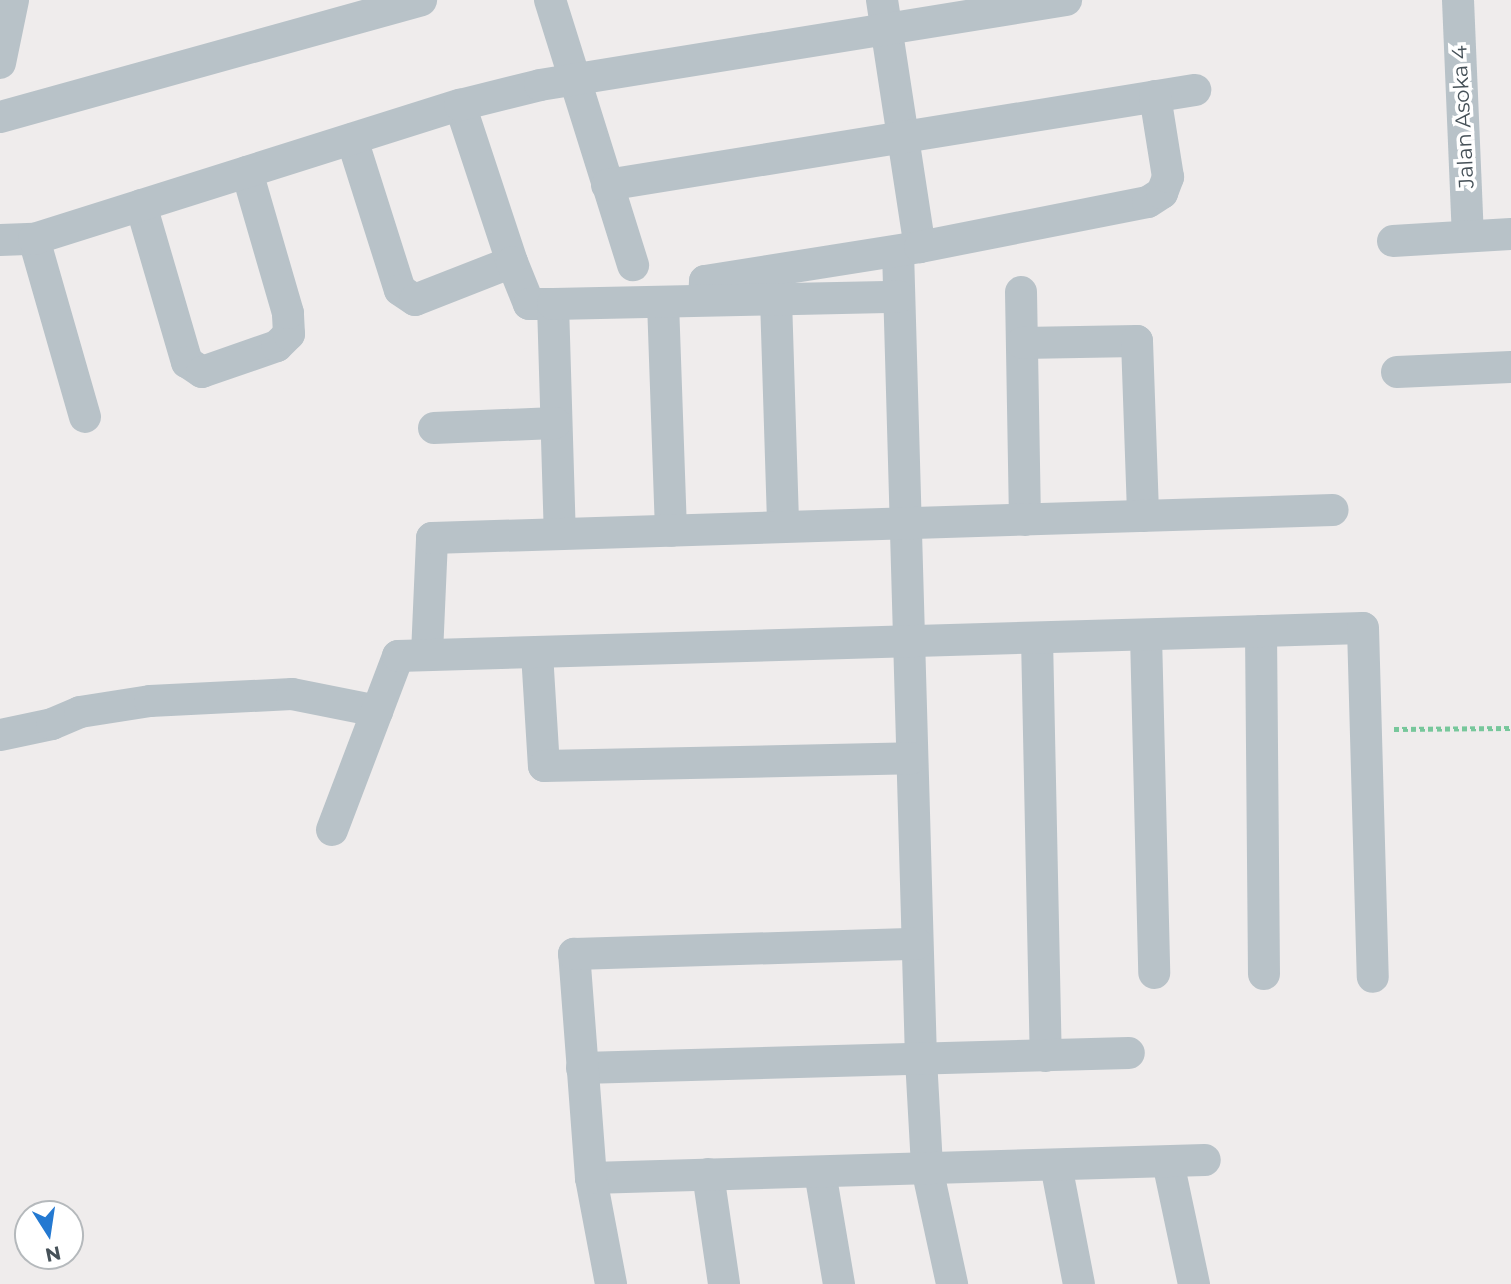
<!DOCTYPE html>
<style>
body{margin:0}
#map{position:relative;width:1511px;height:1284px;overflow:hidden;background:#efecec;font-family:Montserrat,sans-serif}
div>[style]{position:absolute}
.path>*{height:4.5px;margin-top:-2.25px;transform-origin:0;background:repeating-linear-gradient(90deg,#77c79b 0 5px,transparent 0 8.5px)}
.street>*{height:32px;margin:-16px;padding:0 16px;transform-origin:16px;border-radius:16px;background:#b8c2c8}
span{translate:-50% -50%;white-space:nowrap;text-align:center;line-height:1.15;-webkit-text-stroke:7px #fff;paint-order:stroke}
.street-label{font-size:21px;color:#465158}
.north{position:absolute;left:14px;top:1200px;width:70px;height:70px;box-sizing:border-box;background:#fff;border:2px solid #b5b9bc;border-radius:50%;rotate:168deg;font-size:19px;font-weight:700;line-height:28px;text-align:center;color:#465158}
.north::after{content:'';display:block;margin:auto;width:24px;height:32px;background:#2479d1;clip-path:polygon(50% 0,100% 100%,50% 72%,0 100%)}
</style>
<div id="map">
<div class="path">
<div style="left:1394px;top:729px;width:117px;rotate:-0.5deg"></div>
</div>
<div class="street">
<div style="left:550px;top:0;width:278px;rotate:72.6deg"></div>
<div style="left:882px;top:0;width:250px;rotate:81.3deg"></div>
<div style="left:1458px;top:0;width:234px;rotate:87.6deg"></div>
<div style="left:0;top:63px;width:64px;rotate:-78.3deg"></div>
<div style="left:0;top:117px;width:437px;rotate:-15.5deg"></div>
<div style="left:352px;top:139px;width:158px;rotate:72.4deg"></div>
<div style="left:400px;top:290px;width:18px;rotate:34deg"></div>
<div style="left:415px;top:300px;width:104px;rotate:-21.4deg"></div>
<div style="left:512px;top:262px;width:165px;rotate:-108.3deg"></div>
<div style="left:607px;top:185px;width:596px;rotate:-9.18deg"></div>
<div style="left:141px;top:205px;width:164px;rotate:73.7deg"></div>
<div style="left:187px;top:362px;width:18px;rotate:34deg"></div>
<div style="left:202px;top:372px;width:79px;rotate:-19.1deg"></div>
<div style="left:277px;top:346px;width:17px;rotate:-45deg"></div>
<div style="left:289px;top:334px;width:21px;rotate:-93deg"></div>
<div style="left:288px;top:313px;width:147px;rotate:-106.2deg"></div>
<div style="left:34px;top:239px;width:185px;rotate:74deg"></div>
<div style="left:0;top:240px;width:34px;rotate:-2deg"></div>
<div style="left:34px;top:239px;width:447px;rotate:-17.5deg"></div>
<div style="left:460px;top:105px;width:82px;rotate:-14deg"></div>
<div style="left:540px;top:85px;width:533px;rotate:-9.18deg"></div>
<div style="left:1393px;top:241px;width:118px;rotate:-3.4deg"></div>
<div style="left:898px;top:251px;width:808px;rotate:88.37deg"></div>
<div style="left:921px;top:1059px;width:109px;rotate:86.8deg"></div>
<div style="left:927px;top:1168px;width:119px;rotate:77.8deg"></div>
<div style="left:512px;top:262px;width:45px;rotate:68deg"></div>
<div style="left:529px;top:304px;width:24px"></div>
<div style="left:553px;top:304px;width:230px;rotate:88.3deg"></div>
<div style="left:1021px;top:292px;width:228px;rotate:89deg"></div>
<div style="left:776px;top:299px;width:228px;rotate:88.2deg"></div>
<div style="left:704px;top:300px;width:19px;rotate:-87deg"></div>
<div style="left:705px;top:281px;width:218px;rotate:-9deg"></div>
<div style="left:920px;top:247px;width:232px;rotate:-11.2deg"></div>
<div style="left:1148px;top:202px;width:17px;rotate:-33deg"></div>
<div style="left:1162px;top:193px;width:17px;rotate:-69deg"></div>
<div style="left:1168px;top:177px;width:82px;rotate:-99.1deg"></div>
<div style="left:663px;top:302px;width:229px;rotate:88deg"></div>
<div style="left:553px;top:304px;width:346px;rotate:-1.2deg"></div>
<div style="left:1022px;top:343px;width:115px;rotate:-1deg"></div>
<div style="left:1137px;top:341px;width:175px;rotate:88deg"></div>
<div style="left:1397px;top:372px;width:114px;rotate:-2.5deg"></div>
<div style="left:434px;top:428px;width:121px;rotate:-2.4deg"></div>
<div style="left:1261px;top:631px;width:343px;rotate:89.5deg"></div>
<div style="left:1146px;top:635px;width:338px;rotate:88.6deg"></div>
<div style="left:1037px;top:638px;width:418px;rotate:88.8deg"></div>
<div style="left:537px;top:653px;width:113px;rotate:86.5deg"></div>
<div style="left:544px;top:766px;width:367px;rotate:-1.2deg"></div>
<div style="left:427px;top:654px;width:116px;rotate:-87.5deg"></div>
<div style="left:432px;top:538px;width:901px;rotate:-1.78deg"></div>
<div style="left:0;top:735px;width:53px;rotate:-11.9deg"></div>
<div style="left:52px;top:724px;width:30px;rotate:-23deg"></div>
<div style="left:80px;top:712px;width:71px;rotate:-8.9deg"></div>
<div style="left:150px;top:701px;width:142px;rotate:-2.8deg"></div>
<div style="left:292px;top:694px;width:87px;rotate:11.3deg"></div>
<div style="left:332px;top:830px;width:186px;rotate:-69.2deg"></div>
<div style="left:398px;top:656px;width:965px;rotate:-1.66deg"></div>
<div style="left:1363px;top:628px;width:349px;rotate:88.4deg"></div>
<div style="left:582px;top:1068px;width:547px;rotate:-1.57deg"></div>
<div style="left:1168px;top:1162px;width:125px;rotate:78deg"></div>
<div style="left:1056px;top:1165px;width:121px;rotate:79.1deg"></div>
<div style="left:820px;top:1172px;width:114px;rotate:80.4deg"></div>
<div style="left:708px;top:1174px;width:111px;rotate:81.7deg"></div>
<div style="left:591px;top:1178px;width:614px;rotate:-1.68deg"></div>
<div style="left:611px;top:1284px;width:108px;rotate:-100.7deg"></div>
<div style="left:591px;top:1178px;width:225px;rotate:-94.3deg"></div>
<div style="left:574px;top:954px;width:343px;rotate:-1.7deg"></div>
</div>
<div class="street-label">
<span style="left:1463px;top:117px;rotate:-93deg">Jalan Asoka 4</span>
</div>
<div class="north">N</div>
</div>
